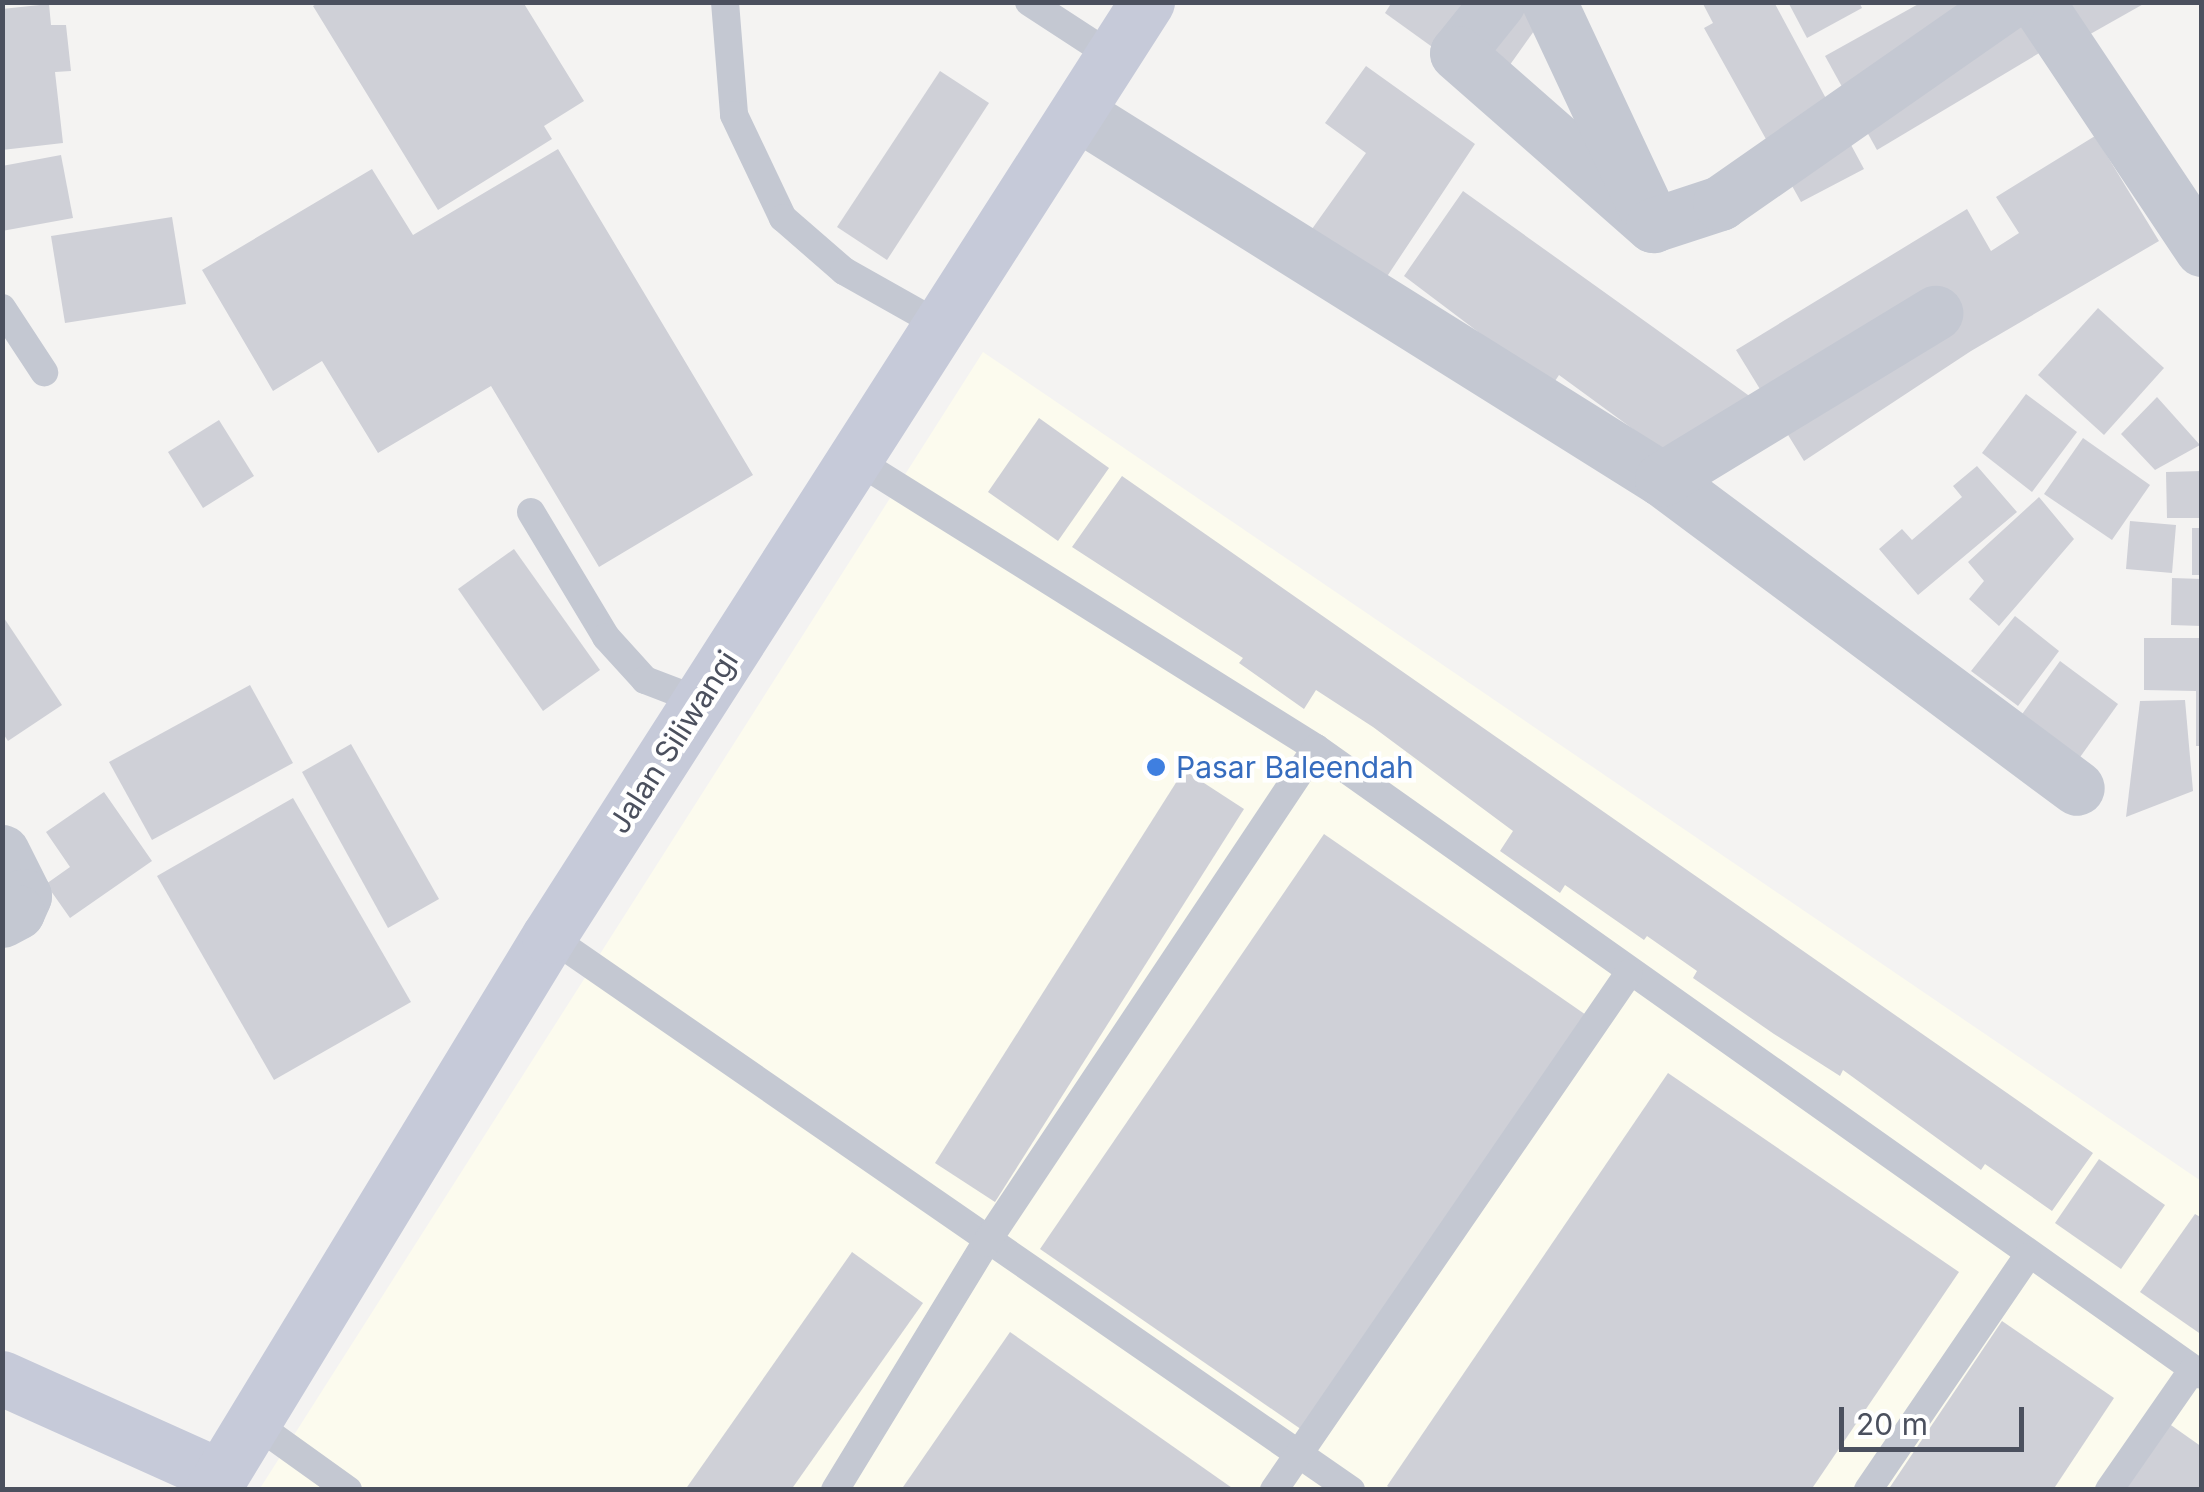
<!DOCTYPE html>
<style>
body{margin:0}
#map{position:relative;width:2204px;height:1492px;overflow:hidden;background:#f4f3f2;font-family:Inter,sans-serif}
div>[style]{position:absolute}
.commercial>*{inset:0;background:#fcfbee}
.building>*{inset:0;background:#cfd0d7}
.service>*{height:28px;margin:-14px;padding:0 14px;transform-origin:14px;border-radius:14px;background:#c4c8d2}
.minor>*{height:55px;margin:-27.5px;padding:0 27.5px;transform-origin:27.5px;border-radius:27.5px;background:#c4c8d2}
.secondary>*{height:55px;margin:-27.5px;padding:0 27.5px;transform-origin:27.5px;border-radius:27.5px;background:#c6cad9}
.dots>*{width:28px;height:28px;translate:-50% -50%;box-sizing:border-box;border:5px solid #fff;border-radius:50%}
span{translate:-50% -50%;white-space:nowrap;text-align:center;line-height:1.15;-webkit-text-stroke:9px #fff;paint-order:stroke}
.street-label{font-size:30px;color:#4b505e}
.shop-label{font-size:30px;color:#366cbe}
.left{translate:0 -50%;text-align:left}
.frame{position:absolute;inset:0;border:5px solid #4b505e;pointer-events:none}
.scale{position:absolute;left:1839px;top:1407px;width:185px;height:45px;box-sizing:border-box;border:5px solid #4b505e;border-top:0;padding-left:12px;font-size:30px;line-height:35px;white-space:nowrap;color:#4b505e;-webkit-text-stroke:8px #fff;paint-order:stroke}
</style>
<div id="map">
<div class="commercial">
<div style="clip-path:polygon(983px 352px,2201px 1181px,2201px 1489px,259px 1490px)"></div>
</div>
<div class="building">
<div style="clip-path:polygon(320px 2px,523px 2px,584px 101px,544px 126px,552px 139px,438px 210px,313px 6px)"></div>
<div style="clip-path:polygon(1392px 2px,1539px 2px,1549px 10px,1492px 90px,1385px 13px)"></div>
<div style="clip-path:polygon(1702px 2px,1774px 2px,1864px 169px,1801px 202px,1704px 28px,1713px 23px)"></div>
<div style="clip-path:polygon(1788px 2px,1859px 2px,1862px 8px,1807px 38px)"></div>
<div style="clip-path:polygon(1922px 2px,2021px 2px,2046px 49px,1877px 150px,1825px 56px)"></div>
<div style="clip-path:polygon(2035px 2px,2147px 2px,2062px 50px)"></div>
<div style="clip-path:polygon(49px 4px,51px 25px,66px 25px,71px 71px,55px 72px,63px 143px,2px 150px,2px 9px)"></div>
<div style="clip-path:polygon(1366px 66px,1475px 144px,1384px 281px,1312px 229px,1366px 153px,1325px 123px)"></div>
<div style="clip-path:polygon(940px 71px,989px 103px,887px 260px,837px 227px)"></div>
<div style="clip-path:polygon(2095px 136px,2159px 241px,1971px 351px,1804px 461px,1736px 350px,1967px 209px,1991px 251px,2019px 233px,1996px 197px)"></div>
<div style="clip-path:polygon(558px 149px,753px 475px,599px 567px,491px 386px,378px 453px,322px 361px,273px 391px,202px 270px,372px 169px,413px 235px)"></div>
<div style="clip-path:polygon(61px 155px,73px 218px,2px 231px,2px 166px)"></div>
<div style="clip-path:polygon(1463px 191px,1755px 400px,1700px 478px,1559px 375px,1551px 387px,1404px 276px)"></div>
<div style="clip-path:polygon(172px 217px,186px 304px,65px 323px,51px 236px)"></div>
<div style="clip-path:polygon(2098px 308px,2164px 368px,2104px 435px,2038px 375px)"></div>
<div style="clip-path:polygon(2026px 394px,2077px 432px,2032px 492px,1982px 453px)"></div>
<div style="clip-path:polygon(2157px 397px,2200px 445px,2155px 470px,2121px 434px)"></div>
<div style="clip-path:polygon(1039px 418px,1109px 468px,1058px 541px,988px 492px)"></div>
<div style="clip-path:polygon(219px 420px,254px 476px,203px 508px,168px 452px)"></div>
<div style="clip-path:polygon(2083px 438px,2150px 485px,2112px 540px,2044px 494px)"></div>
<div style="clip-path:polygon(1977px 466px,2017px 512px,1918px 595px,1879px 549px,1902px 529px,1912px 540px,1962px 497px,1953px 486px)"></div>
<div style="clip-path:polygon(2202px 471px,2202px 518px,2167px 518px,2166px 472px)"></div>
<div style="clip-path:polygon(1122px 476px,2093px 1153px,2052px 1211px,1985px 1164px,1981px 1170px,1843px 1070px,1840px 1076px,1774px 1034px,1693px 978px,1697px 971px,1647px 936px,1644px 940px,1565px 885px,1560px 893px,1500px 851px,1513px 831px,1373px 727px,1316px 690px,1304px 709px,1239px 663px,1243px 658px,1072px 547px)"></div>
<div style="clip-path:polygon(2039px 497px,2074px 539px,1999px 626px,1969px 599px,1984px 581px,1968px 562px)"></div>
<div style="clip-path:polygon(2130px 521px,2176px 525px,2172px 573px,2126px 569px)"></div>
<div style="clip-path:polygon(2192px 528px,2202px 528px,2202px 575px,2192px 575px)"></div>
<div style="clip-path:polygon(514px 549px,600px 670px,543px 711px,458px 589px)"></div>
<div style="clip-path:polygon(2172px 578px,2202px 579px,2202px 626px,2171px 625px)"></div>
<div style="clip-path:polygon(2px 615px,62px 705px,8px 741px,2px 732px)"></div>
<div style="clip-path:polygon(2015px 616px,2059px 651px,2018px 706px,1971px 671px)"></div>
<div style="clip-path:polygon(2144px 638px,2202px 638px,2202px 746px,2196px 746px,2196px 691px,2144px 690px)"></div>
<div style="clip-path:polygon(2060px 661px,2118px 704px,2073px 767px,2015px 724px)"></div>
<div style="clip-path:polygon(250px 685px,293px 763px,152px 840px,109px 762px)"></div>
<div style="clip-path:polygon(2185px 700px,2193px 791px,2126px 817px,2140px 701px)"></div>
<div style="clip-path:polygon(351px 744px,439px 899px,388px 928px,302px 772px)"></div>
<div style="clip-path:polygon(1184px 770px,1244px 809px,995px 1202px,935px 1163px)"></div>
<div style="clip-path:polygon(104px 792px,152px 861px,70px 918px,46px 884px,70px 867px,46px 832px)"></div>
<div style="clip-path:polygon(293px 798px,411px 1002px,274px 1080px,157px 876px)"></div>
<div style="clip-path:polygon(1324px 834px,1589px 1017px,1305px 1432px,1040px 1249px)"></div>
<div style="clip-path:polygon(1668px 1073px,1959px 1272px,1811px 1490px,1393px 1490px,1387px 1486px)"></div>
<div style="clip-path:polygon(2099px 1159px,2165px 1205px,2121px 1269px,2055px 1223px)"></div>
<div style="clip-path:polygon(2195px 1214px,2202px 1218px,2202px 1335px,2140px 1292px)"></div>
<div style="clip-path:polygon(852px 1252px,923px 1303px,791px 1490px,685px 1490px)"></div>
<div style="clip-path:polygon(2002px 1321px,2114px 1398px,2053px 1490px,1888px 1490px)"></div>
<div style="clip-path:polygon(1010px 1332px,1235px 1490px,901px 1490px)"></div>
<div style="clip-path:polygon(2168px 1423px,2202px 1447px,2202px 1490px,2123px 1490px)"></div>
</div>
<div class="service">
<div style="left:725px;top:2px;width:113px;rotate:85.4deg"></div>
<div style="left:734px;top:115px;width:114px;rotate:64.6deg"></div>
<div style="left:783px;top:218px;width:81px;rotate:41deg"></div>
<div style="left:844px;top:271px;width:110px;rotate:29.4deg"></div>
<div style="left:1029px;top:2px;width:103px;rotate:33.1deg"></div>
<div style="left:2px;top:308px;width:77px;rotate:56.7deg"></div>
<div style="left:853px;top:458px;width:546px;rotate:32.06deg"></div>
<div style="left:1316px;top:748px;width:1085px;rotate:35.29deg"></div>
<div style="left:531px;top:512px;width:146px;rotate:59deg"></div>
<div style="left:606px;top:637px;width:58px;rotate:47.8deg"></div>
<div style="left:645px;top:680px;width:59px;rotate:20.9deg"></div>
<div style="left:549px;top:936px;width:975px;rotate:34.64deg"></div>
<div style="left:253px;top:1422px;width:117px;rotate:35.6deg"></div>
<div style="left:835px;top:1490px;width:289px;rotate:-58.6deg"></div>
<div style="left:986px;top:1243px;width:595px;rotate:-56.31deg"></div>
<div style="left:1274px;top:1490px;width:627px;rotate:-55.52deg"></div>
<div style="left:1868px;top:1490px;width:282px;rotate:-55.7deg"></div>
<div style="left:2109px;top:1490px;width:147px;rotate:-55.2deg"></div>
</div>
<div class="minor">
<div style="left:1498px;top:2px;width:65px;rotate:128.8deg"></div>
<div style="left:1457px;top:53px;width:261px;rotate:41.3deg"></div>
<div style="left:1549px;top:2px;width:224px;rotate:64.9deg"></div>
<div style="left:2037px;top:2px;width:297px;rotate:56.3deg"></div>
<div style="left:1079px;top:114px;width:688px;rotate:32.05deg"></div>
<div style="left:1662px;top:479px;width:517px;rotate:36.67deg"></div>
<div style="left:1653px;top:225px;width:71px;rotate:-18.2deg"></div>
<div style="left:1720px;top:203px;width:351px;rotate:-34.9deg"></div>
<div style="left:1662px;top:479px;width:320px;rotate:-31.3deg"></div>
<div style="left:2px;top:852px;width:49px;rotate:63.4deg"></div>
<div style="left:24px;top:896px;width:17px;rotate:114deg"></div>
<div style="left:17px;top:912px;width:17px;rotate:152deg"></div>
</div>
<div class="secondary">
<div style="left:2px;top:1378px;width:239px;rotate:24.2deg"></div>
<div style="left:212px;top:1490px;width:648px;rotate:-58.69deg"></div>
<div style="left:549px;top:936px;width:1109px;rotate:-57.37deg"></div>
</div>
<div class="dots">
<div style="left:1156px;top:767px;background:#3f7fe0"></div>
</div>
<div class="street-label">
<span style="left:673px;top:742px;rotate:-57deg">Jalan Siliwangi</span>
</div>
<div class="shop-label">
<span class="left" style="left:1176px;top:767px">Pasar Baleendah</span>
</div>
<div class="frame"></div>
<div class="scale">20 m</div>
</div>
